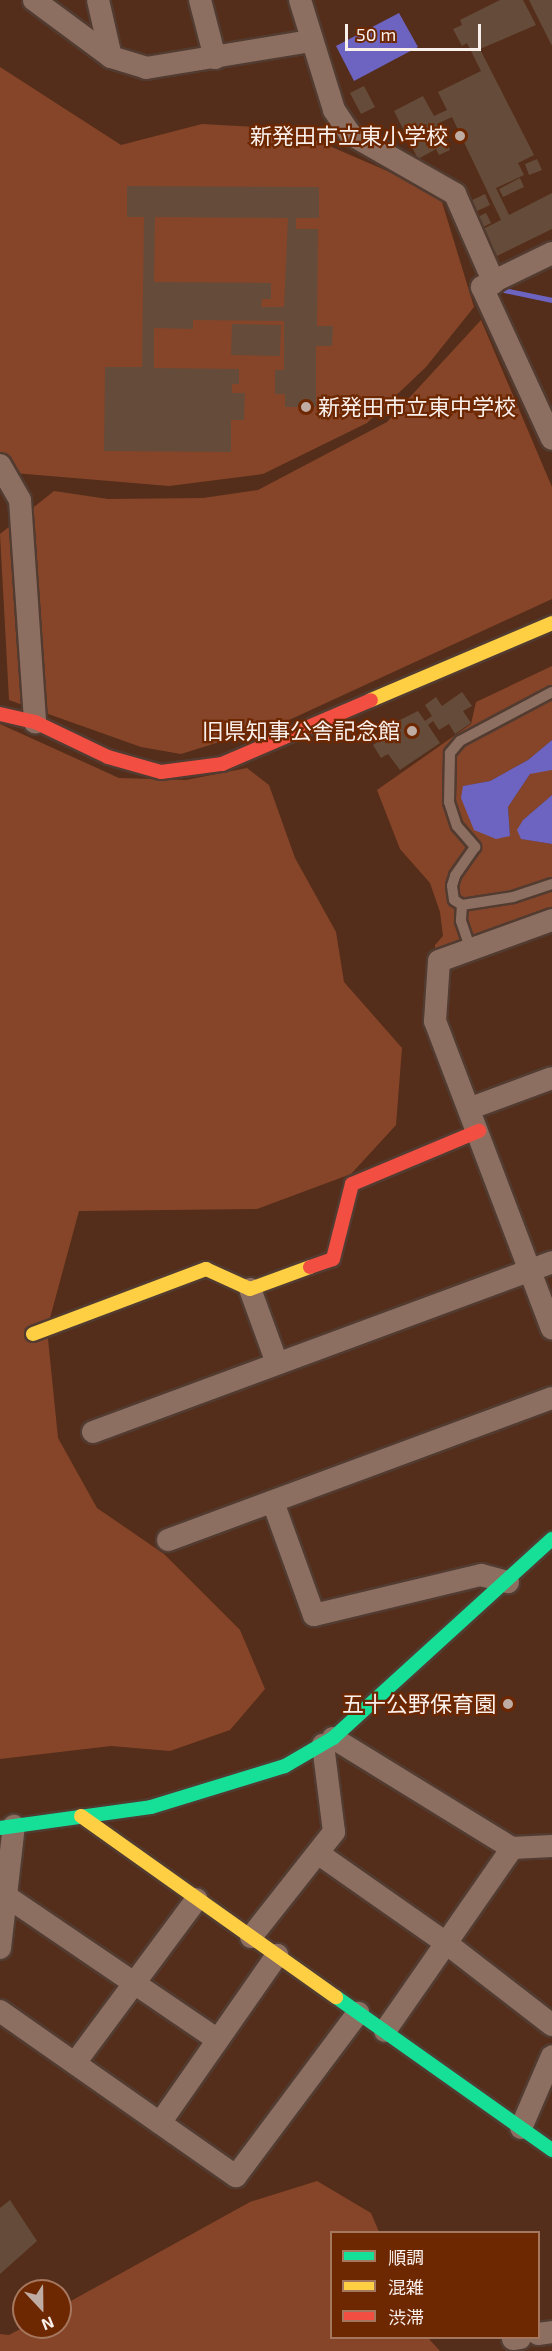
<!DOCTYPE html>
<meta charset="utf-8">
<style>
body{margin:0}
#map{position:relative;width:552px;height:2351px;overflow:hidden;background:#542e1a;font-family:"Exo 2","Noto Sans JP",sans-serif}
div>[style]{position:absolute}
.green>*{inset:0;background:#864529}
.water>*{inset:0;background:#6d64c1}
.stream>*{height:5px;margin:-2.5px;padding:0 2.5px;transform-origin:2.5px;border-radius:2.5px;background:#6d64c1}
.building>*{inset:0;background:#654c3a}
.roads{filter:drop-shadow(2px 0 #523b30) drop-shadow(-2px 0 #523b30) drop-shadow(0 2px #523b30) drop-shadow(0 -2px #523b30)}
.lane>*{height:10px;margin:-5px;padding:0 5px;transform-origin:5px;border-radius:5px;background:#8d6f61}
.street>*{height:22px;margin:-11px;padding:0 11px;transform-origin:11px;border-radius:11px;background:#8d6f61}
.fast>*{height:14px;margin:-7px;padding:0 7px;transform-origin:7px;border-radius:7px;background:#16e098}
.slow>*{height:14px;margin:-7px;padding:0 7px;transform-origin:7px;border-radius:7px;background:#ffcf43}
.jam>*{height:14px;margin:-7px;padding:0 7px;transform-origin:7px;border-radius:7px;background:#f24e42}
.dots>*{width:16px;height:16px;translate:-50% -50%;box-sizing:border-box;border:3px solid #6d2701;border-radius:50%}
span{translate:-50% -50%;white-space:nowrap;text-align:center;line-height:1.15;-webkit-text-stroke:4.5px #6d2701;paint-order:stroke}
.poi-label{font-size:22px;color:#f9f0ec}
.right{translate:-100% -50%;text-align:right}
.left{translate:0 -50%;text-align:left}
.legend{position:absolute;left:330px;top:2231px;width:210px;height:108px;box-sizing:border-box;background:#6d2701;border:2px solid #a5775f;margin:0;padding:8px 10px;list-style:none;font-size:18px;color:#f9f0ec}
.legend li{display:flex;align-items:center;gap:12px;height:30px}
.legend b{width:30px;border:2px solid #a5775f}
.north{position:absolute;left:12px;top:2279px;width:60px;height:60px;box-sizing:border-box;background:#6d2701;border:2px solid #a5775f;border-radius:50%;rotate:158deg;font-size:16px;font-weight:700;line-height:24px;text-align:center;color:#f9f0ec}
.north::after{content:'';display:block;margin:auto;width:21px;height:27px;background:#bfaca2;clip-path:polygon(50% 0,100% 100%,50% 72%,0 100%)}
.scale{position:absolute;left:345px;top:24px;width:136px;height:27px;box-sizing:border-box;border:3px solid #f9f0ec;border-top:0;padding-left:8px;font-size:18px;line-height:21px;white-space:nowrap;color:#f9f0ec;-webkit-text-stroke:4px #6d2701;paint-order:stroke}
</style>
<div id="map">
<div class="green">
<div style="clip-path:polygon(0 67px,121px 145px,202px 124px,290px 129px,415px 183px,442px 202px,474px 307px,426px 367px,367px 423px,263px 474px,169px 486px,14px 473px,0 465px)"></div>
<div style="clip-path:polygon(481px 320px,552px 487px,552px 599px,289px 720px,181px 754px,141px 747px,9px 700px,0 534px,54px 491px,108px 499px,203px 498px,258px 490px,387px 422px)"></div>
<div style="clip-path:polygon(552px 666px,552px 740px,528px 760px,490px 781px,464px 786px,510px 836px,508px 807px,530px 774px,544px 768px,552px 770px,552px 795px,523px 820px,522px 839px,552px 844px,552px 914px,435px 951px,435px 945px,443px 936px,440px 912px,430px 883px,400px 849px,377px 790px,471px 724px,476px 702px)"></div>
<div style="clip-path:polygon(0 724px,119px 778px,186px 780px,247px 768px,269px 785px,295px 858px,336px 932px,344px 982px,402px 1048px,396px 1125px,351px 1174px,257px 1209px,79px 1211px,47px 1329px,58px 1438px,97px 1508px,164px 1554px,240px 1630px,265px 1689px,230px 1730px,170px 1751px,111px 1746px,0 1759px)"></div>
<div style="clip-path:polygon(317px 2181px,371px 2213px,379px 2232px,332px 2232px,332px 2338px,428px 2338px,440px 2351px,0 2351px,0 2334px,9px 2335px,24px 2327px,60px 2327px,60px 2307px,250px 2202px)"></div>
</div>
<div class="water">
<div style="clip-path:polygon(399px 13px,418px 47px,354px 81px,336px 46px)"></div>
<div style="clip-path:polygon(552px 740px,552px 770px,530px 774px,508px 807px,510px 836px,496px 839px,474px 830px,461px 798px,463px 786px,490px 781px,528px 760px)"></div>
<div style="clip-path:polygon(552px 795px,552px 844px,521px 839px,517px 830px,523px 820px)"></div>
</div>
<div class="stream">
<div style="left:504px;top:290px;width:49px;rotate:11.8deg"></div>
</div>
<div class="building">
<div style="clip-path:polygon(500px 0,523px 0,536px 25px,480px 49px,534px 155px,518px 163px,524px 175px,496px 188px,509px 215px,552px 193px,552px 229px,497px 256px,483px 229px,501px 220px,452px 117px,437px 124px,450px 150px,439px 155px,436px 149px,418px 159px,394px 111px,423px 96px,434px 116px,447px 110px,438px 92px,481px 71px,467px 43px,462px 46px,453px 29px,462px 25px,460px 20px)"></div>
<div style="clip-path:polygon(529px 0,552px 0,552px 46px)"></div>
<div style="clip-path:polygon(364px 86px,375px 107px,361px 114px,350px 93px)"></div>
<div style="clip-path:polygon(537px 159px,542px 170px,529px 175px,525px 164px)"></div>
<div style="clip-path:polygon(520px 178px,524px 187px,503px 197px,499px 189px)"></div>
<div style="clip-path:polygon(evenodd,127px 186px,319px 187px,319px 218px,296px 218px,296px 229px,318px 229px,317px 326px,333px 326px,332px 346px,316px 346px,316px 407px,285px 407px,285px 394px,275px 394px,275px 370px,284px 370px,284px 321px,193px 320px,193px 329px,154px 328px,154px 368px,239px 369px,239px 384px,232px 384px,232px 393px,245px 393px,244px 420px,231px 420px,231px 452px,104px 451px,105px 367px,142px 367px,144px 217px,127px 217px,127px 186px,155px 217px,288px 218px,284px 307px,261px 307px,262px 299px,271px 299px,271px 283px,154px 282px,155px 217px)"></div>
<div style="clip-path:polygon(485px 194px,490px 205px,473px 213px,468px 202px)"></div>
<div style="clip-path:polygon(486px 213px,491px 223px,481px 228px,476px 218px)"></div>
<div style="clip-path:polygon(232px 324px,281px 325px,280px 356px,231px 355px)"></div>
<div style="clip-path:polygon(462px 692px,472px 706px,463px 711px,471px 723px,455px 734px,449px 724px,439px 730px,433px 721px,428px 725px,440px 743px,400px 770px,388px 754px,381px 758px,373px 745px,392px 732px,388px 726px,418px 711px,425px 721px,432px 716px,425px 705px,436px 697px,442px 706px)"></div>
<div style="clip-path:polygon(10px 2200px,37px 2241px,0 2274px,0 2208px)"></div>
</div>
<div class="roads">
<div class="lane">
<div style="left:552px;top:692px;width:104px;rotate:152deg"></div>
<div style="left:460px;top:741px;width:16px;rotate:130deg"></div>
<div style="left:450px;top:753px;width:49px;rotate:91.2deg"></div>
<div style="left:449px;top:802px;width:25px;rotate:72deg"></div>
<div style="left:457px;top:826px;width:28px;rotate:49deg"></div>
<div style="left:475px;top:847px;width:35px;rotate:125deg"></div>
<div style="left:455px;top:876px;width:10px;rotate:107deg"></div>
<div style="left:452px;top:886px;width:14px;rotate:82deg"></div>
<div style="left:454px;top:900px;width:9px;rotate:32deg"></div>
<div style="left:462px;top:905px;width:52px;rotate:-8.9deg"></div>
<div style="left:513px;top:897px;width:41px;rotate:-18.4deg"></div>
<div style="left:462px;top:905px;width:16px;rotate:94deg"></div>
<div style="left:461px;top:921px;width:31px;rotate:71deg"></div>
</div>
<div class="street">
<div style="left:34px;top:0;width:96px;rotate:36.5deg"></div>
<div style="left:111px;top:57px;width:37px;rotate:17deg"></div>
<div style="left:146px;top:68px;width:166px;rotate:-9.3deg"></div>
<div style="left:98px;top:0;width:58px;rotate:77.2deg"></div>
<div style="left:200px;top:0;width:60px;rotate:75.5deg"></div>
<div style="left:300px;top:0;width:115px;rotate:72.8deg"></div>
<div style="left:334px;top:110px;width:29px;rotate:56deg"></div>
<div style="left:350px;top:134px;width:121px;rotate:29.7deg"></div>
<div style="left:455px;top:194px;width:97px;rotate:66.3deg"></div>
<div style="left:552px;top:253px;width:78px;rotate:154.1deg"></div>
<div style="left:482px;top:287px;width:167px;rotate:65.3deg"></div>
<div style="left:0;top:465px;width:40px;rotate:60.3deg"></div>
<div style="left:20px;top:500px;width:223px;rotate:86.1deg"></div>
<div style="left:552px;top:920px;width:120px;rotate:160.1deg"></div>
<div style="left:439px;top:961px;width:60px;rotate:93.8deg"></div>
<div style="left:435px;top:1021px;width:329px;rotate:69.2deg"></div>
<div style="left:471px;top:1108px;width:86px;rotate:-20.3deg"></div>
<div style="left:250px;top:1289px;width:79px;rotate:70deg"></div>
<div style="left:93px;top:1432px;width:489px;rotate:-20.3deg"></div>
<div style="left:273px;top:1502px;width:120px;rotate:70.1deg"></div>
<div style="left:314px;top:1615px;width:172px;rotate:-13.5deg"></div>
<div style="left:481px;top:1575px;width:28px;rotate:15deg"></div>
<div style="left:168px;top:1540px;width:409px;rotate:-20.3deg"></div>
<div style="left:333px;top:1738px;width:210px;rotate:31.6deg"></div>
<div style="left:512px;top:1848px;width:40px;rotate:-2.9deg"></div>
<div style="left:319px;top:1854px;width:155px;rotate:35deg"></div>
<div style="left:446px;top:1943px;width:134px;rotate:37.7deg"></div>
<div style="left:6px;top:1896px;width:256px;rotate:34.2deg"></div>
<div style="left:251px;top:1937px;width:134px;rotate:-51.7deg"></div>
<div style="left:334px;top:1832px;width:88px;rotate:-97.2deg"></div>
<div style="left:0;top:1948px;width:123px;rotate:-83.5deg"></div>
<div style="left:0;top:2011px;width:288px;rotate:35deg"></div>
<div style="left:236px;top:2176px;width:204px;rotate:-53.2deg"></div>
<div style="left:385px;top:2031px;width:223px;rotate:-55.2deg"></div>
<div style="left:75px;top:2063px;width:204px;rotate:-53.4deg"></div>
<div style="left:160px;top:2123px;width:205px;rotate:-55.1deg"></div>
<div style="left:521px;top:2128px;width:78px;rotate:-66.7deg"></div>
<div style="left:538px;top:2334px;width:14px;rotate:-8deg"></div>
<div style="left:513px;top:2339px;width:7px;rotate:-8deg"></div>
</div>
<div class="fast">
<div style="left:0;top:1828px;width:152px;rotate:-7.9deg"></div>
<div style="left:151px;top:1807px;width:140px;rotate:-17deg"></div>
<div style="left:285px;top:1766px;width:56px;rotate:-30.3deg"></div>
<div style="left:333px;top:1738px;width:296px;rotate:-42.3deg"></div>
<div style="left:336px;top:1997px;width:265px;rotate:35.3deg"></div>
</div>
<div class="slow">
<div style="left:371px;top:700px;width:197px;rotate:-23deg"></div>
<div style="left:33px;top:1334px;width:185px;rotate:-20.6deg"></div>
<div style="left:206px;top:1269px;width:48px;rotate:24.4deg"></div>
<div style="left:250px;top:1289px;width:64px;rotate:-20.1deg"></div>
<div style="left:81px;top:1816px;width:313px;rotate:35.4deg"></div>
</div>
<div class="jam">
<div style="left:0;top:714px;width:36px;rotate:13deg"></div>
<div style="left:35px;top:722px;width:81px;rotate:25.6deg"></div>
<div style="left:108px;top:757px;width:55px;rotate:15.8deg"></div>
<div style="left:161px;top:772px;width:62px;rotate:-7.5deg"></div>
<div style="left:222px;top:764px;width:162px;rotate:-23.2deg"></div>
<div style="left:310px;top:1267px;width:24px;rotate:-19deg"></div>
<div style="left:333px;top:1259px;width:77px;rotate:-75.8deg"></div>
<div style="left:352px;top:1184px;width:138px;rotate:-22.7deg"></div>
</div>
</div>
<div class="dots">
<div style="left:460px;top:136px;background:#bfaca2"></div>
<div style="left:306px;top:407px;background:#bfaca2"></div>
<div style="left:412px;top:731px;background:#bfaca2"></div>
<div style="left:508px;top:1704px;background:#bfaca2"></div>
</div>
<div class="poi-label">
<span class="right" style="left:448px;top:136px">新発田市立東小学校</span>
<span class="left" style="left:318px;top:407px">新発田市立東中学校</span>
<span class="right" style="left:400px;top:731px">旧県知事公舎記念館</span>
<span class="right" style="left:496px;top:1704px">五十公野保育園</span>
</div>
<ul class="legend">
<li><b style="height:8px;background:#16e098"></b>順調</li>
<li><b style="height:8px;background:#ffcf43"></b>混雑</li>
<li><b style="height:8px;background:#f24e42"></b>渋滞</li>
</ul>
<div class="north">N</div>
<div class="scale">50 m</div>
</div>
